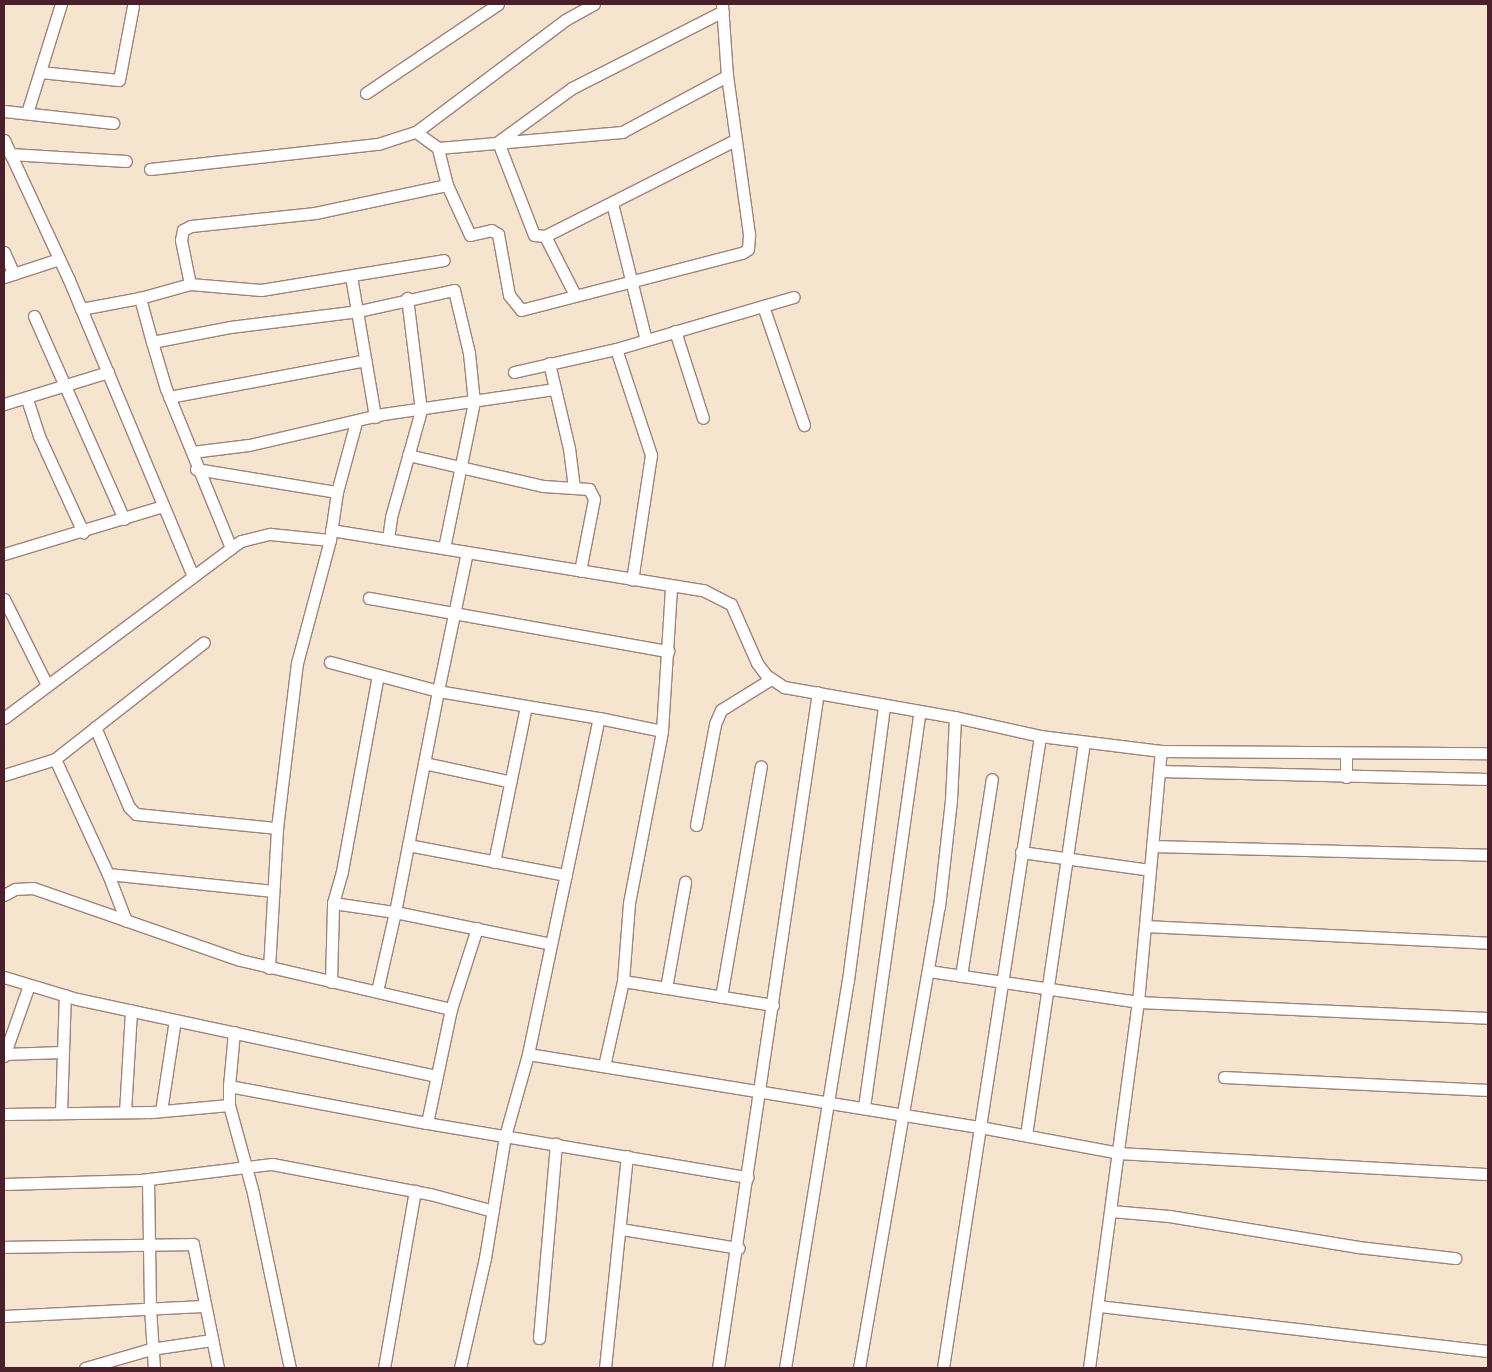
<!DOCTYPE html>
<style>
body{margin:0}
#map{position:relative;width:1492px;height:1372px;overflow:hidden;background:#f5e4ce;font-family:"Old Standard TT",serif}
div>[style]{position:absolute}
.roads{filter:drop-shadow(1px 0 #a0827c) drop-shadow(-1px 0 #a0827c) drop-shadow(0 1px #a0827c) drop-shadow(0 -1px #a0827c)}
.minor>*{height:11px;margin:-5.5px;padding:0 5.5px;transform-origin:5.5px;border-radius:5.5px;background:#fff}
span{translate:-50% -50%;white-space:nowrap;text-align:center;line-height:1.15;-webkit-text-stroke:4.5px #f7f3e8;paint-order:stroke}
.frame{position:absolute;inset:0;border:5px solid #4a1f2b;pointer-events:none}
</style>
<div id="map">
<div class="roads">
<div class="minor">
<div style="left:40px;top:72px;width:79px;rotate:5.8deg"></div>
<div style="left:119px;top:80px;width:75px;rotate:-79.3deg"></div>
<div style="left:366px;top:93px;width:159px;rotate:-34deg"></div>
<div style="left:4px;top:111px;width:110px;rotate:6.3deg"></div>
<div style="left:27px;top:113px;width:114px;rotate:-72.7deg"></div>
<div style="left:4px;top:140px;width:154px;rotate:65.1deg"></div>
<div style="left:69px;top:280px;width:321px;rotate:67.3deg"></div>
<div style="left:438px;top:148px;width:27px;rotate:-144deg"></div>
<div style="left:416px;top:132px;width:186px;rotate:-36.9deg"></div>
<div style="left:565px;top:20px;width:33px;rotate:-29deg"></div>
<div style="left:10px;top:154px;width:116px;rotate:3.5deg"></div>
<div style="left:150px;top:169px;width:229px;rotate:-6.3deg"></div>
<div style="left:378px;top:144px;width:40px;rotate:-18deg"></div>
<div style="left:447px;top:185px;width:55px;rotate:65.3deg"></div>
<div style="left:470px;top:235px;width:22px;rotate:-13deg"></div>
<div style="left:491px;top:230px;width:8px;rotate:30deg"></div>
<div style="left:498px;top:234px;width:62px;rotate:79.8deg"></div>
<div style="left:509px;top:295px;width:19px;rotate:51deg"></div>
<div style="left:521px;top:310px;width:228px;rotate:-14.5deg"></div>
<div style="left:742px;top:253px;width:7px;rotate:-34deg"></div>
<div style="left:748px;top:249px;width:15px;rotate:-86deg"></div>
<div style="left:749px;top:234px;width:160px;rotate:-97.9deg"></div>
<div style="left:612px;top:203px;width:141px;rotate:76.1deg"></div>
<div style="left:545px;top:236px;width:11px;rotate:-175deg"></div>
<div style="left:534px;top:235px;width:100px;rotate:-111.2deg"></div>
<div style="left:498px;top:142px;width:92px;rotate:-36.1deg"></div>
<div style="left:572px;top:88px;width:169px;rotate:-27deg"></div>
<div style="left:4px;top:252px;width:24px;rotate:66deg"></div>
<div style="left:351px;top:276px;width:143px;rotate:80.3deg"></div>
<div style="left:4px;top:277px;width:58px;rotate:-18.1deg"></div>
<div style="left:190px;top:284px;width:71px;rotate:4.8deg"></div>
<div style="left:261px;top:290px;width:185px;rotate:-9.3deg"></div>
<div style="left:575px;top:295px;width:66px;rotate:-117deg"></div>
<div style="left:545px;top:236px;width:213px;rotate:-26.8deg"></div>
<div style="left:763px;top:306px;width:126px;rotate:71deg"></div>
<div style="left:81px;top:309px;width:60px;rotate:-10.6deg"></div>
<div style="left:34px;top:316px;width:222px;rotate:66.1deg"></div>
<div style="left:675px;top:331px;width:91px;rotate:72.2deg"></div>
<div style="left:152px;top:342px;width:46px;rotate:-105.3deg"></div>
<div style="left:140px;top:298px;width:52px;rotate:-15.6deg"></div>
<div style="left:190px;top:284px;width:45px;rotate:-101.6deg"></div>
<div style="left:181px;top:240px;width:10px;rotate:-79deg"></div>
<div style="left:183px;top:230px;width:9px;rotate:-27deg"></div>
<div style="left:191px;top:226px;width:125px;rotate:-6deg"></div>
<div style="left:315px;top:213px;width:135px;rotate:-12deg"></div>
<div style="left:447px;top:185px;width:38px;rotate:-104deg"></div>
<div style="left:438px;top:148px;width:185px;rotate:-5deg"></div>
<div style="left:622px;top:132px;width:119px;rotate:-28.1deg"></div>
<div style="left:727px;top:76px;width:72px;rotate:-94deg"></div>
<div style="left:616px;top:349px;width:112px;rotate:71.7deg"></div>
<div style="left:651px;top:455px;width:126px;rotate:98.6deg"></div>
<div style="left:549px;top:363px;width:87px;rotate:76.8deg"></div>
<div style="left:569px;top:448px;width:40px;rotate:82.9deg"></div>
<div style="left:514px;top:372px;width:105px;rotate:-12.7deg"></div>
<div style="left:616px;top:349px;width:185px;rotate:-16.3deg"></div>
<div style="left:169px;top:397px;width:200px;rotate:-10.6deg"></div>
<div style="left:27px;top:399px;width:39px;rotate:72deg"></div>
<div style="left:39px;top:436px;width:106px;rotate:65.4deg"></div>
<div style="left:4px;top:404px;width:109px;rotate:-17.1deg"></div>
<div style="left:192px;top:452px;width:57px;rotate:-7deg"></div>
<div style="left:249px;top:445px;width:138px;rotate:-13deg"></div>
<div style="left:383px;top:414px;width:174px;rotate:-8.3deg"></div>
<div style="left:408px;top:455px;width:139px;rotate:12.9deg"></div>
<div style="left:543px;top:486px;width:46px;rotate:3.7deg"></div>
<div style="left:589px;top:489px;width:11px;rotate:63deg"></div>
<div style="left:594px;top:499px;width:73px;rotate:101deg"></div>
<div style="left:196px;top:469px;width:143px;rotate:9.3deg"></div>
<div style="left:331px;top:530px;width:377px;rotate:9.2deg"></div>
<div style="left:703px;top:590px;width:31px;rotate:27deg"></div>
<div style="left:731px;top:604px;width:64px;rotate:66.2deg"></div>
<div style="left:757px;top:663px;width:15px;rotate:53deg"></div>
<div style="left:766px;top:675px;width:22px;rotate:34deg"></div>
<div style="left:784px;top:687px;width:174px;rotate:10deg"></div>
<div style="left:955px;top:717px;width:87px;rotate:12.6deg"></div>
<div style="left:1040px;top:736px;width:122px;rotate:7.1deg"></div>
<div style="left:1161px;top:751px;width:327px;rotate:0.4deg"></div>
<div style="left:388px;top:539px;width:22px;rotate:-82deg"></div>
<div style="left:391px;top:517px;width:111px;rotate:-74.3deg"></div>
<div style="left:421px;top:410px;width:113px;rotate:-97.1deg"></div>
<div style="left:231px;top:548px;width:12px;rotate:-35deg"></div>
<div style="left:241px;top:541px;width:30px;rotate:-14deg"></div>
<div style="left:270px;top:534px;width:60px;rotate:5.7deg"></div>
<div style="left:467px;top:552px;width:142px;rotate:101.8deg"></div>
<div style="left:438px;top:691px;width:163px;rotate:9.5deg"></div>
<div style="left:4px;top:554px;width:166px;rotate:-16.8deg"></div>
<div style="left:369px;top:598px;width:304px;rotate:10.1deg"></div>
<div style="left:4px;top:599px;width:96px;rotate:63.4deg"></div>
<div style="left:330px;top:662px;width:112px;rotate:15deg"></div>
<div style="left:438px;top:691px;width:225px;rotate:101deg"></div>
<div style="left:395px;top:912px;width:159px;rotate:11.6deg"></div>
<div style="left:4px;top:718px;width:284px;rotate:-36.8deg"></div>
<div style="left:231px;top:548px;width:172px;rotate:-112.2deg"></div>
<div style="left:166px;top:389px;width:49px;rotate:-106.6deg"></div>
<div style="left:152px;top:342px;width:79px;rotate:-10.9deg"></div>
<div style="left:230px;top:327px;width:130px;rotate:-7.1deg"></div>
<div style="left:359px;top:311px;width:97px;rotate:-12.5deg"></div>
<div style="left:454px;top:290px;width:65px;rotate:76.6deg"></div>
<div style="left:469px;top:353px;width:49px;rotate:84.2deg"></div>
<div style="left:474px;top:402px;width:149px;rotate:101.6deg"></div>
<div style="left:95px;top:727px;width:87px;rotate:67deg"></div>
<div style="left:129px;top:807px;width:10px;rotate:45deg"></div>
<div style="left:136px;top:814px;width:142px;rotate:5.7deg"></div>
<div style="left:55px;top:759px;width:189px;rotate:-38.1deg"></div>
<div style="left:424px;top:763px;width:86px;rotate:12.1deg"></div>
<div style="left:1159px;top:771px;width:329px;rotate:1.4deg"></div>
<div style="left:4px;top:775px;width:53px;rotate:-17.4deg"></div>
<div style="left:55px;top:759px;width:127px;rotate:65.3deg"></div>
<div style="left:108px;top:874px;width:50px;rotate:69deg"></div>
<div style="left:1346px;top:777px;width:24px;rotate:-90deg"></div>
<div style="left:696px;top:825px;width:103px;rotate:-79.3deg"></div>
<div style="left:715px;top:724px;width:15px;rotate:-67deg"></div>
<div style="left:721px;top:710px;width:59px;rotate:-31.8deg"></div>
<div style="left:408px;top:845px;width:161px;rotate:10.8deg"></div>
<div style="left:1152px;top:846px;width:336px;rotate:1.5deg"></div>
<div style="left:1021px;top:852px;width:130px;rotate:7.9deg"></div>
<div style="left:494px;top:862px;width:159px;rotate:-78.4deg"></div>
<div style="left:108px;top:874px;width:166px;rotate:5.9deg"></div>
<div style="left:4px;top:895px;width:13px;rotate:-29deg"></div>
<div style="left:15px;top:889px;width:18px;rotate:-3deg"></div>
<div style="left:33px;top:888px;width:219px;rotate:19.2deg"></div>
<div style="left:240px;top:960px;width:217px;rotate:13.1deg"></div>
<div style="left:451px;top:1009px;width:116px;rotate:101.9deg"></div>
<div style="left:427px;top:1123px;width:325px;rotate:9.6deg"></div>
<div style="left:333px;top:903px;width:63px;rotate:8.3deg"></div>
<div style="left:395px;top:912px;width:81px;rotate:102.8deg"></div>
<div style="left:1145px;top:926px;width:343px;rotate:2.8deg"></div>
<div style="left:269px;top:968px;width:140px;rotate:-86.7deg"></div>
<div style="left:277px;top:828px;width:166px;rotate:-83.1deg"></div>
<div style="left:297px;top:663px;width:127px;rotate:-75deg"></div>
<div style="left:330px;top:540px;width:49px;rotate:-81.7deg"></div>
<div style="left:337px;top:492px;width:73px;rotate:-74.8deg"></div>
<div style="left:929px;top:971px;width:211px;rotate:8.4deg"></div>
<div style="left:1138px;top:1002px;width:350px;rotate:2.6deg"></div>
<div style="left:961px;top:976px;width:199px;rotate:-81.1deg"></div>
<div style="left:4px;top:977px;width:76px;rotate:16.8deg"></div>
<div style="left:77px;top:999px;width:368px;rotate:12.1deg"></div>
<div style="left:623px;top:981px;width:152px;rotate:9.1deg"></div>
<div style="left:331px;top:982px;width:79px;rotate:-88.5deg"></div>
<div style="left:333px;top:903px;width:33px;rotate:-74deg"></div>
<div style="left:342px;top:871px;width:199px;rotate:-79.6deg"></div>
<div style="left:666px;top:988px;width:108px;rotate:-79.8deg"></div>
<div style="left:721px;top:997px;width:234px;rotate:-80.2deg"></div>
<div style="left:451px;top:1009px;width:85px;rotate:-72.2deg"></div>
<div style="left:234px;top:1032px;width:54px;rotate:95.3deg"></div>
<div style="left:229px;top:1086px;width:201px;rotate:10.6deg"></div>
<div style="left:4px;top:1054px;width:58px;rotate:-2deg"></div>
<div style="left:528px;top:1054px;width:343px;rotate:-78.1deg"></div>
<div style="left:599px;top:718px;width:64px;rotate:11.7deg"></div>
<div style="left:662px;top:731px;width:144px;rotate:-86.4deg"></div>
<div style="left:4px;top:1056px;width:75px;rotate:-70.6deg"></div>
<div style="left:604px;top:1066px;width:87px;rotate:-77.4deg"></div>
<div style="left:623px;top:981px;width:78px;rotate:-85.6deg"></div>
<div style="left:629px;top:903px;width:175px;rotate:-79.1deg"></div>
<div style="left:1224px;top:1077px;width:264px;rotate:2.8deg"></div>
<div style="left:229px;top:1086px;width:19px;rotate:90deg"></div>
<div style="left:229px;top:1105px;width:91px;rotate:74.7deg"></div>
<div style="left:253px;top:1193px;width:179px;rotate:78.1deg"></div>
<div style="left:864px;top:1107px;width:400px;rotate:-82deg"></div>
<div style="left:161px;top:1111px;width:92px;rotate:-81.3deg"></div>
<div style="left:125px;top:1112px;width:102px;rotate:-86.6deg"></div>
<div style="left:61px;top:1113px;width:118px;rotate:-88.1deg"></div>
<div style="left:4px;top:1114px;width:148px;rotate:-0.8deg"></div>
<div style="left:152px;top:1112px;width:77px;rotate:-5.2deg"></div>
<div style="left:1026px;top:1135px;width:396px;rotate:-81.6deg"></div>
<div style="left:148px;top:1179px;width:129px;rotate:89.1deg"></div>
<div style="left:150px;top:1308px;width:60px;rotate:86.2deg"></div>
<div style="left:4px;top:1184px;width:137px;rotate:-1.7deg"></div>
<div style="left:141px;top:1180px;width:132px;rotate:-7deg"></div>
<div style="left:272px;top:1164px;width:161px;rotate:10.8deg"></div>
<div style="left:430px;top:1194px;width:65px;rotate:15.1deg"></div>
<div style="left:1111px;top:1211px;width:58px;rotate:4.9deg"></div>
<div style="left:1169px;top:1216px;width:192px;rotate:9.3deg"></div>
<div style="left:1358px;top:1247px;width:98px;rotate:6.5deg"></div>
<div style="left:621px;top:1229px;width:119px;rotate:9.2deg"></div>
<div style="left:4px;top:1247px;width:189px;rotate:-0.9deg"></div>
<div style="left:193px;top:1244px;width:126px;rotate:78.6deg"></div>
<div style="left:1099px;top:1306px;width:392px;rotate:6.6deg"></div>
<div style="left:4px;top:1316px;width:199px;rotate:-2.9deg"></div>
<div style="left:539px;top:1338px;width:195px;rotate:-85deg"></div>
<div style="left:85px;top:1368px;width:69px;rotate:-16.1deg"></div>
<div style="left:151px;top:1349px;width:61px;rotate:-8.5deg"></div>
<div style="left:384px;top:1368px;width:180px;rotate:-80.1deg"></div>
<div style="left:460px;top:1368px;width:113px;rotate:-77.2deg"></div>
<div style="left:485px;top:1258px;width:124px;rotate:-80.7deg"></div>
<div style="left:505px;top:1136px;width:85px;rotate:-74.3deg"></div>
<div style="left:528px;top:1054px;width:458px;rotate:9.2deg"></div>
<div style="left:980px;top:1127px;width:141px;rotate:10.6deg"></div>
<div style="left:1119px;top:1153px;width:370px;rotate:3.3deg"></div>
<div style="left:605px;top:1368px;width:213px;rotate:-84.1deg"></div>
<div style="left:718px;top:1368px;width:683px;rotate:-81.59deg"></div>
<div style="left:785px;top:1368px;width:393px;rotate:-80.8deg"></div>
<div style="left:848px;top:980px;width:277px;rotate:-82.5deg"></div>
<div style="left:859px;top:1368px;width:468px;rotate:-80.2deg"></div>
<div style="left:939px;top:907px;width:108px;rotate:-83.6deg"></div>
<div style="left:951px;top:800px;width:83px;rotate:-87.2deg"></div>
<div style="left:943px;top:1368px;width:639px;rotate:-81.27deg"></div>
<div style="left:1089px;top:1368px;width:369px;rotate:-82.4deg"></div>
<div style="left:1138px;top:1002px;width:252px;rotate:-84.8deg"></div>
</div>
</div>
<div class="frame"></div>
</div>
